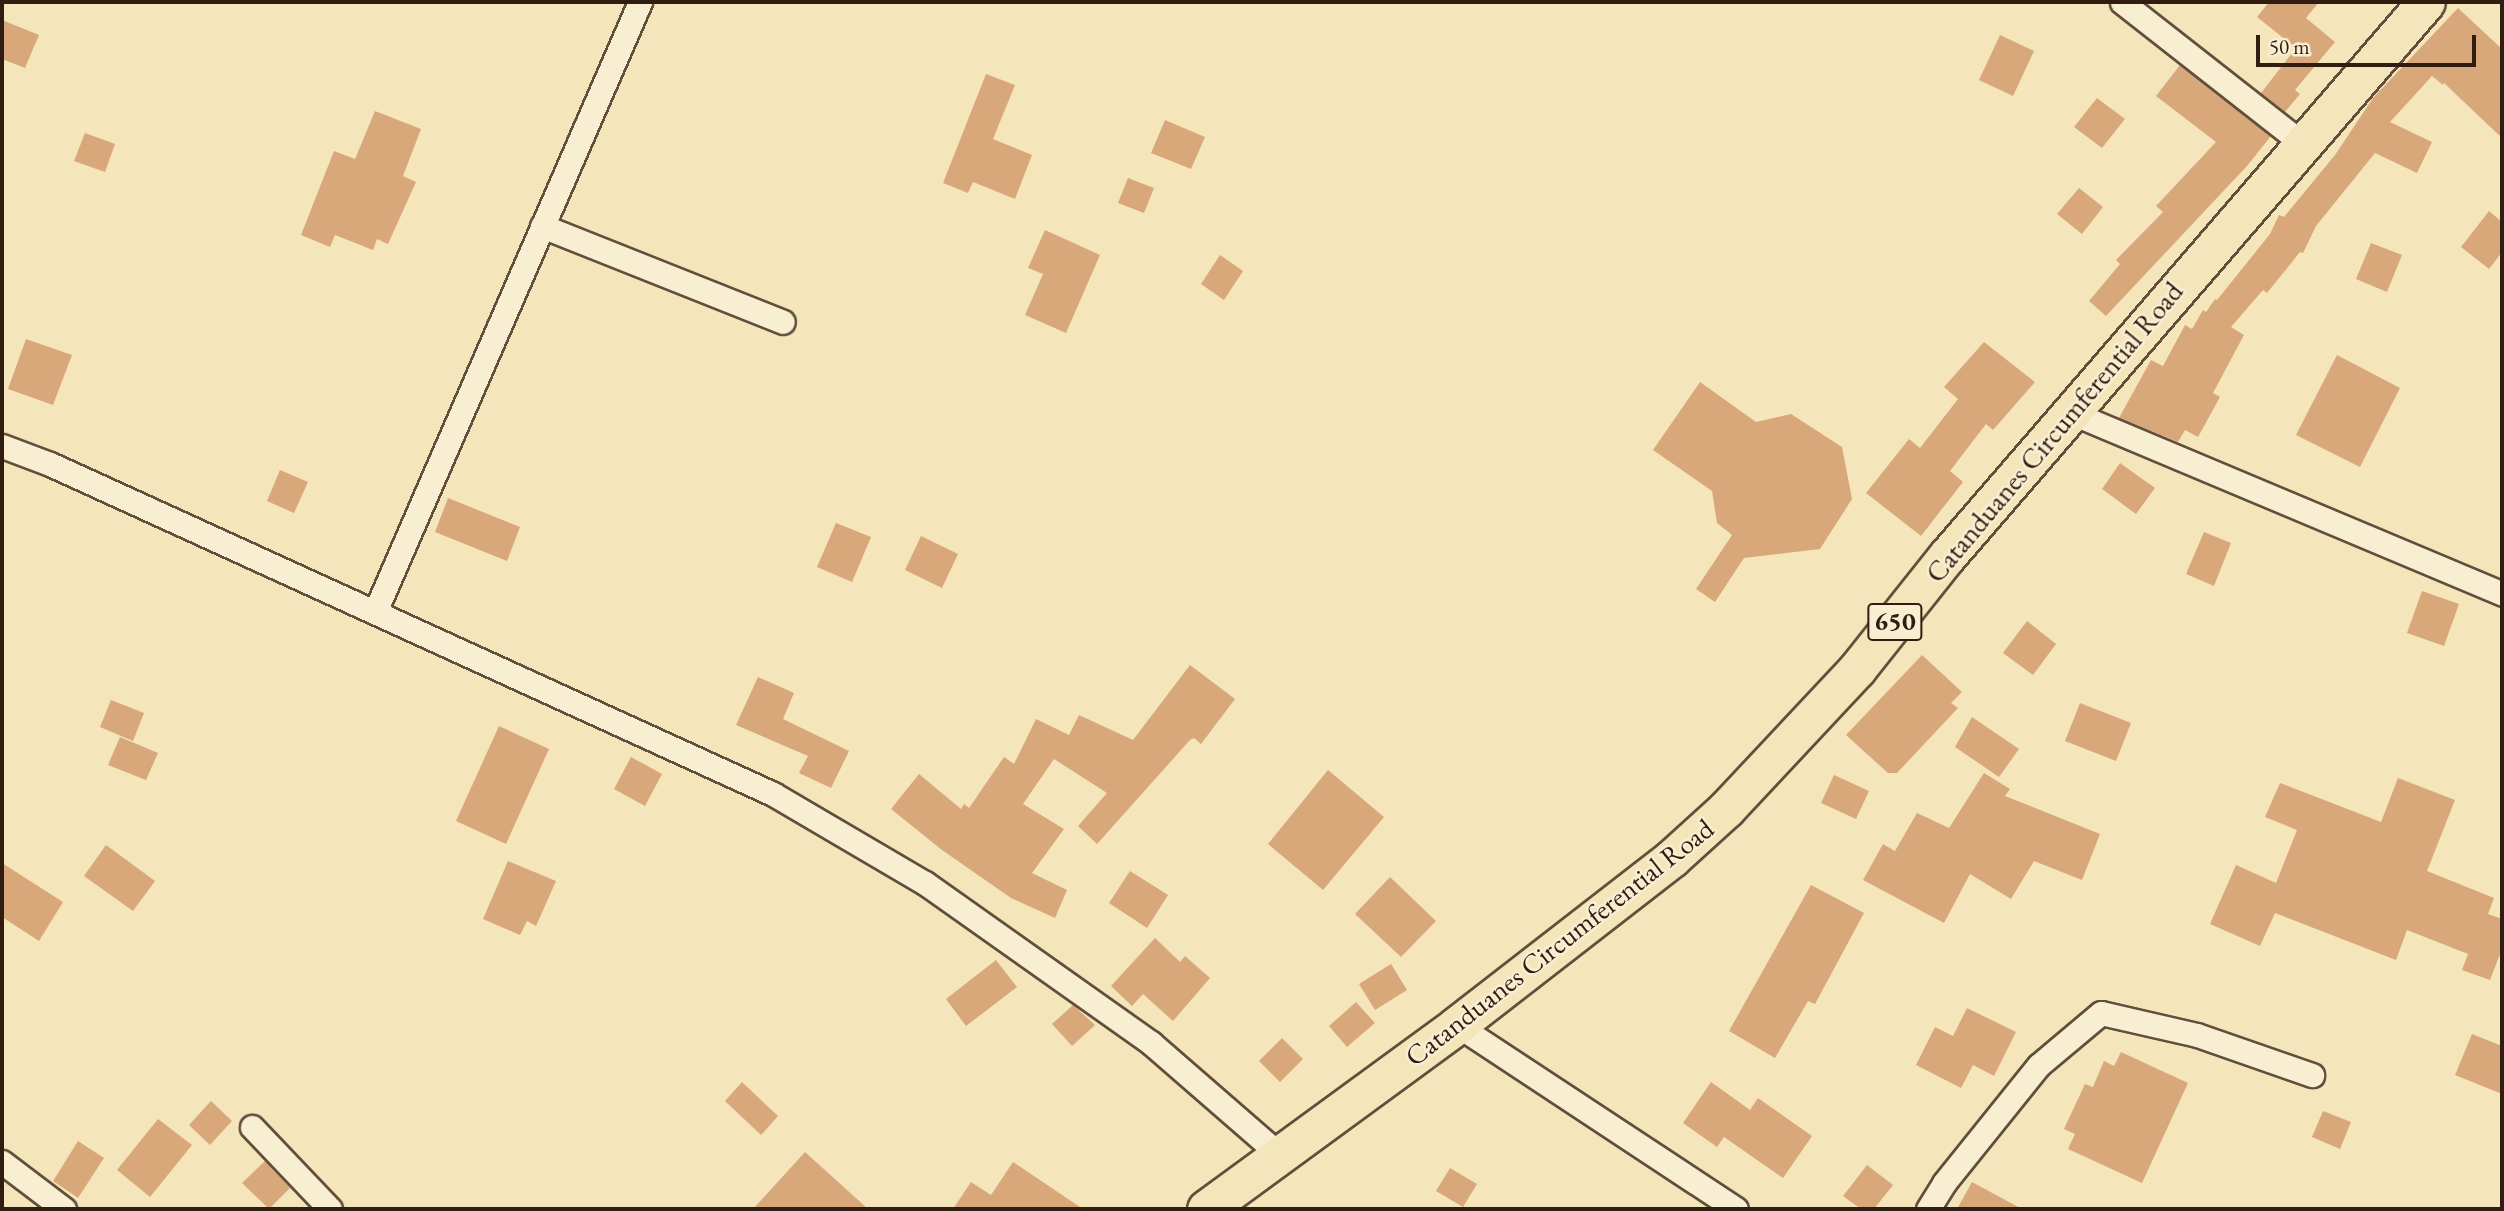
<!DOCTYPE html>
<style>
body{margin:0}
#map{position:relative;width:2504px;height:1211px;overflow:hidden;background:#f5e5ba;font-family:"EB Garamond",serif}
div>[style]{position:absolute}
.building>*{inset:0;background:#d8a87b}
.roads{filter:drop-shadow(2px 0 #624e3b) drop-shadow(-2px 0 #624e3b) drop-shadow(0 2px #624e3b) drop-shadow(0 -2px #624e3b)}
.minor>*{height:23px;margin:-11.5px;padding:0 11.5px;transform-origin:11.5px;border-radius:11.5px;background:#f8eed2}
.primary>*{height:37px;margin:-18.5px;padding:0 18.5px;transform-origin:18.5px;border-radius:18.5px;background:#f5e5ba}
span{translate:-50% -50%;white-space:nowrap;text-align:center;line-height:1.15;-webkit-text-stroke:5px #f8eed2;paint-order:stroke}
.shield-label span{padding:2px 5px;background:#f8eed2;border:2px solid;border-radius:5px;-webkit-text-stroke-width:0}
.shield-label{font-size:26px;color:#311c11;font-weight:700}
.street-label{font-size:28px;color:#311c11}
.frame{position:absolute;inset:0;border:4px solid #311c11;pointer-events:none}
.scale{position:absolute;left:2256px;top:35px;width:220px;height:32px;box-sizing:border-box;border:4px solid #311c11;border-top:0;padding-left:9px;font-size:21px;line-height:24px;white-space:nowrap;color:#311c11;-webkit-text-stroke:5px #f8eed2;paint-order:stroke}
</style>
<div id="map">
<div class="building">
<div style="clip-path:polygon(2269px 2px,2319px 2px,2306px 18px,2335px 42px,2295px 90px,2300px 94px,2285px 112px,2261px 93px,2296px 48px,2257px 17px)"></div>
<div style="clip-path:polygon(2458px 8px,2502px 49px,2502px 138px,2444px 83px,2443px 85px,2432px 76px,2390px 122px,2432px 142px,2417px 173px,2375px 153px,2316px 226px,2303px 253px,2300px 252px,2267px 293px,2263px 290px,2231px 327px,2244px 335px,2213px 393px,2220px 397px,2198px 437px,2185px 430px,2178px 442px,2119px 418px,2151px 360px,2163px 366px,2185px 325px,2192px 329px,2203px 310px,2206px 312px,2215px 299px,2217px 300px,2270px 234px,2279px 215px,2284px 217px,2335px 155px,2373px 98px)"></div>
<div style="clip-path:polygon(2px 20px,39px 35px,25px 68px,2px 59px)"></div>
<div style="clip-path:polygon(2000px 35px,2034px 51px,2013px 96px,1979px 80px)"></div>
<div style="clip-path:polygon(2180px 65px,2271px 136px,2247px 166px,2106px 316px,2089px 301px,2120px 264px,2116px 260px,2163px 212px,2156px 206px,2216px 142px,2156px 96px)"></div>
<div style="clip-path:polygon(986px 74px,1015px 85px,993px 139px,1032px 155px,1015px 199px,973px 182px,968px 193px,943px 183px)"></div>
<div style="clip-path:polygon(2097px 98px,2125px 119px,2102px 148px,2074px 127px)"></div>
<div style="clip-path:polygon(375px 111px,421px 129px,403px 176px,416px 182px,388px 244px,377px 239px,373px 250px,335px 235px,330px 247px,301px 235px,334px 151px,355px 159px)"></div>
<div style="clip-path:polygon(1165px 120px,1205px 137px,1191px 169px,1151px 153px)"></div>
<div style="clip-path:polygon(85px 133px,115px 144px,105px 172px,74px 161px)"></div>
<div style="clip-path:polygon(1128px 178px,1154px 188px,1144px 213px,1118px 203px)"></div>
<div style="clip-path:polygon(2079px 188px,2103px 207px,2082px 234px,2057px 214px)"></div>
<div style="clip-path:polygon(2489px 211px,2502px 222px,2502px 252px,2489px 269px,2461px 247px)"></div>
<div style="clip-path:polygon(1045px 230px,1100px 255px,1066px 333px,1025px 315px,1043px 274px,1028px 268px)"></div>
<div style="clip-path:polygon(2371px 243px,2402px 255px,2387px 292px,2356px 279px)"></div>
<div style="clip-path:polygon(1220px 255px,1243px 271px,1224px 300px,1201px 284px)"></div>
<div style="clip-path:polygon(26px 339px,72px 355px,53px 405px,8px 389px)"></div>
<div style="clip-path:polygon(1984px 342px,2035px 382px,1993px 430px,1986px 424px,1950px 471px,1963px 482px,1921px 536px,1866px 493px,1909px 439px,1920px 448px,1958px 399px,1944px 387px)"></div>
<div style="clip-path:polygon(2337px 355px,2400px 388px,2360px 467px,2296px 435px)"></div>
<div style="clip-path:polygon(1700px 382px,1756px 422px,1791px 414px,1842px 447px,1852px 499px,1820px 549px,1744px 558px,1715px 602px,1696px 589px,1732px 535px,1717px 523px,1712px 491px,1653px 450px)"></div>
<div style="clip-path:polygon(2120px 463px,2155px 488px,2136px 514px,2102px 489px)"></div>
<div style="clip-path:polygon(280px 470px,308px 482px,294px 513px,267px 501px)"></div>
<div style="clip-path:polygon(448px 498px,520px 527px,507px 561px,435px 532px)"></div>
<div style="clip-path:polygon(836px 523px,871px 537px,852px 582px,817px 567px)"></div>
<div style="clip-path:polygon(2204px 532px,2231px 543px,2214px 586px,2186px 574px)"></div>
<div style="clip-path:polygon(921px 536px,958px 554px,942px 588px,905px 570px)"></div>
<div style="clip-path:polygon(2422px 591px,2459px 604px,2444px 646px,2407px 633px)"></div>
<div style="clip-path:polygon(2027px 621px,2056px 644px,2033px 675px,2003px 653px)"></div>
<div style="clip-path:polygon(1922px 655px,1962px 692px,1951px 703px,1958px 708px,1897px 773px,1888px 773px,1846px 735px)"></div>
<div style="clip-path:polygon(1190px 665px,1235px 699px,1201px 744px,1194px 738px,1190px 740px,1097px 844px,1078px 826px,1107px 793px,1054px 759px,1023px 804px,1064px 829px,1032px 873px,1067px 890px,1055px 918px,1011px 898px,942px 850px,891px 809px,919px 774px,961px 809px,964px 804px,969px 808px,1004px 757px,1014px 764px,1036px 719px,1069px 735px,1079px 715px,1133px 740px)"></div>
<div style="clip-path:polygon(758px 677px,794px 693px,783px 719px,849px 751px,831px 788px,799px 773px,808px 756px,736px 725px)"></div>
<div style="clip-path:polygon(111px 700px,144px 713px,133px 741px,100px 727px)"></div>
<div style="clip-path:polygon(2080px 703px,2131px 723px,2116px 761px,2065px 741px)"></div>
<div style="clip-path:polygon(1972px 717px,2019px 749px,1999px 777px,1955px 747px)"></div>
<div style="clip-path:polygon(499px 726px,549px 749px,506px 844px,456px 821px)"></div>
<div style="clip-path:polygon(120px 737px,158px 753px,146px 780px,108px 765px)"></div>
<div style="clip-path:polygon(631px 757px,662px 774px,645px 806px,614px 789px)"></div>
<div style="clip-path:polygon(1328px 770px,1384px 817px,1323px 890px,1268px 844px)"></div>
<div style="clip-path:polygon(1984px 773px,2010px 789px,2005px 796px,2100px 834px,2082px 880px,2034px 861px,2011px 899px,1970px 874px,1944px 923px,1863px 880px,1883px 844px,1895px 851px,1917px 813px,1949px 828px)"></div>
<div style="clip-path:polygon(1834px 775px,1869px 791px,1856px 819px,1821px 803px)"></div>
<div style="clip-path:polygon(2398px 778px,2455px 800px,2427px 871px,2494px 898px,2488px 914px,2502px 919px,2502px 949px,2490px 980px,2462px 970px,2468px 954px,2407px 930px,2396px 960px,2275px 913px,2260px 946px,2210px 924px,2236px 865px,2276px 883px,2297px 830px,2265px 817px,2280px 783px,2381px 822px)"></div>
<div style="clip-path:polygon(106px 845px,155px 881px,133px 911px,84px 876px)"></div>
<div style="clip-path:polygon(508px 861px,556px 881px,536px 926px,527px 921px,520px 935px,483px 919px)"></div>
<div style="clip-path:polygon(2px 863px,63px 902px,39px 941px,2px 917px)"></div>
<div style="clip-path:polygon(1130px 871px,1168px 895px,1147px 928px,1109px 903px)"></div>
<div style="clip-path:polygon(1390px 877px,1436px 921px,1401px 957px,1355px 914px)"></div>
<div style="clip-path:polygon(1811px 885px,1864px 913px,1815px 1004px,1808px 1001px,1775px 1058px,1729px 1031px)"></div>
<div style="clip-path:polygon(1155px 938px,1180px 962px,1185px 956px,1210px 978px,1173px 1021px,1143px 994px,1132px 1006px,1111px 986px)"></div>
<div style="clip-path:polygon(996px 960px,1017px 987px,966px 1026px,946px 999px)"></div>
<div style="clip-path:polygon(1391px 964px,1407px 990px,1375px 1010px,1359px 984px)"></div>
<div style="clip-path:polygon(1356px 1002px,1375px 1023px,1347px 1047px,1329px 1026px)"></div>
<div style="clip-path:polygon(1073px 1005px,1095px 1025px,1072px 1046px,1052px 1024px)"></div>
<div style="clip-path:polygon(1967px 1008px,2016px 1032px,1994px 1076px,1973px 1065px,1961px 1088px,1916px 1065px,1935px 1027px,1953px 1036px)"></div>
<div style="clip-path:polygon(2472px 1034px,2502px 1046px,2502px 1094px,2455px 1075px)"></div>
<div style="clip-path:polygon(1282px 1038px,1303px 1059px,1280px 1082px,1259px 1061px)"></div>
<div style="clip-path:polygon(2121px 1052px,2188px 1083px,2142px 1183px,2068px 1149px,2075px 1134px,2064px 1129px,2085px 1084px,2093px 1087px,2104px 1061px,2114px 1066px)"></div>
<div style="clip-path:polygon(742px 1082px,778px 1116px,761px 1135px,725px 1101px)"></div>
<div style="clip-path:polygon(1711px 1082px,1750px 1110px,1758px 1098px,1812px 1136px,1783px 1178px,1724px 1137px,1717px 1147px,1683px 1123px)"></div>
<div style="clip-path:polygon(211px 1101px,232px 1121px,210px 1145px,189px 1125px)"></div>
<div style="clip-path:polygon(2323px 1111px,2351px 1122px,2340px 1149px,2312px 1137px)"></div>
<div style="clip-path:polygon(158px 1119px,192px 1145px,150px 1197px,117px 1170px)"></div>
<div style="clip-path:polygon(78px 1141px,104px 1158px,78px 1198px,53px 1181px)"></div>
<div style="clip-path:polygon(805px 1152px,868px 1209px,753px 1209px)"></div>
<div style="clip-path:polygon(265px 1161px,290px 1188px,269px 1209px,242px 1183px)"></div>
<div style="clip-path:polygon(1013px 1162px,1083px 1209px,953px 1209px,971px 1182px,991px 1195px)"></div>
<div style="clip-path:polygon(1867px 1165px,1893px 1185px,1874px 1209px,1861px 1209px,1843px 1196px)"></div>
<div style="clip-path:polygon(1450px 1168px,1477px 1184px,1463px 1207px,1436px 1191px)"></div>
<div style="clip-path:polygon(1972px 1182px,2022px 1209px,1957px 1209px)"></div>
</div>
<div class="roads">
<div class="minor">
<div style="left:2122px;top:2px;width:229px;rotate:38.1deg"></div>
<div style="left:542px;top:226px;width:259px;rotate:21.7deg"></div>
<div style="left:2070px;top:412px;width:469px;rotate:22.8deg"></div>
<div style="left:2px;top:446px;width:51px;rotate:20.6deg"></div>
<div style="left:50px;top:464px;width:795px;rotate:24.53deg"></div>
<div style="left:773px;top:794px;width:176px;rotate:30.4deg"></div>
<div style="left:925px;top:883px;width:277px;rotate:35.3deg"></div>
<div style="left:1151px;top:1043px;width:171px;rotate:41deg"></div>
<div style="left:375px;top:612px;width:665px;rotate:-66.52deg"></div>
<div style="left:1457px;top:1025px;width:334px;rotate:33.4deg"></div>
<div style="left:252px;top:1127px;width:113px;rotate:46.4deg"></div>
<div style="left:2px;top:1162px;width:78px;rotate:37.2deg"></div>
<div style="left:1928px;top:1209px;width:31px;rotate:-58deg"></div>
<div style="left:1944px;top:1183px;width:151px;rotate:-51.2deg"></div>
<div style="left:2039px;top:1065px;width:81px;rotate:-40deg"></div>
<div style="left:2101px;top:1013px;width:98px;rotate:12.9deg"></div>
<div style="left:2197px;top:1035px;width:122px;rotate:19.2deg"></div>
</div>
<div class="primary">
<div style="left:1206px;top:1209px;width:311px;rotate:-36.2deg"></div>
<div style="left:1457px;top:1025px;width:272px;rotate:-37.8deg"></div>
<div style="left:1672px;top:858px;width:73px;rotate:-42.2deg"></div>
<div style="left:1726px;top:809px;width:192px;rotate:-46.9deg"></div>
<div style="left:1857px;top:669px;width:144px;rotate:-51.5deg"></div>
<div style="left:1947px;top:556px;width:732px;rotate:-49.15deg"></div>
</div>
</div>
<div class="shield-label">
<span style="left:1895px;top:622px">650</span>
</div>
<div class="street-label">
<span style="left:2054px;top:432px;rotate:-50deg">Catanduanes Circumferential Road</span>
<span style="left:1559px;top:942px;rotate:-38deg">Catanduanes Circumferential Road</span>
</div>
<div class="frame"></div>
<div class="scale">50 m</div>
</div>
